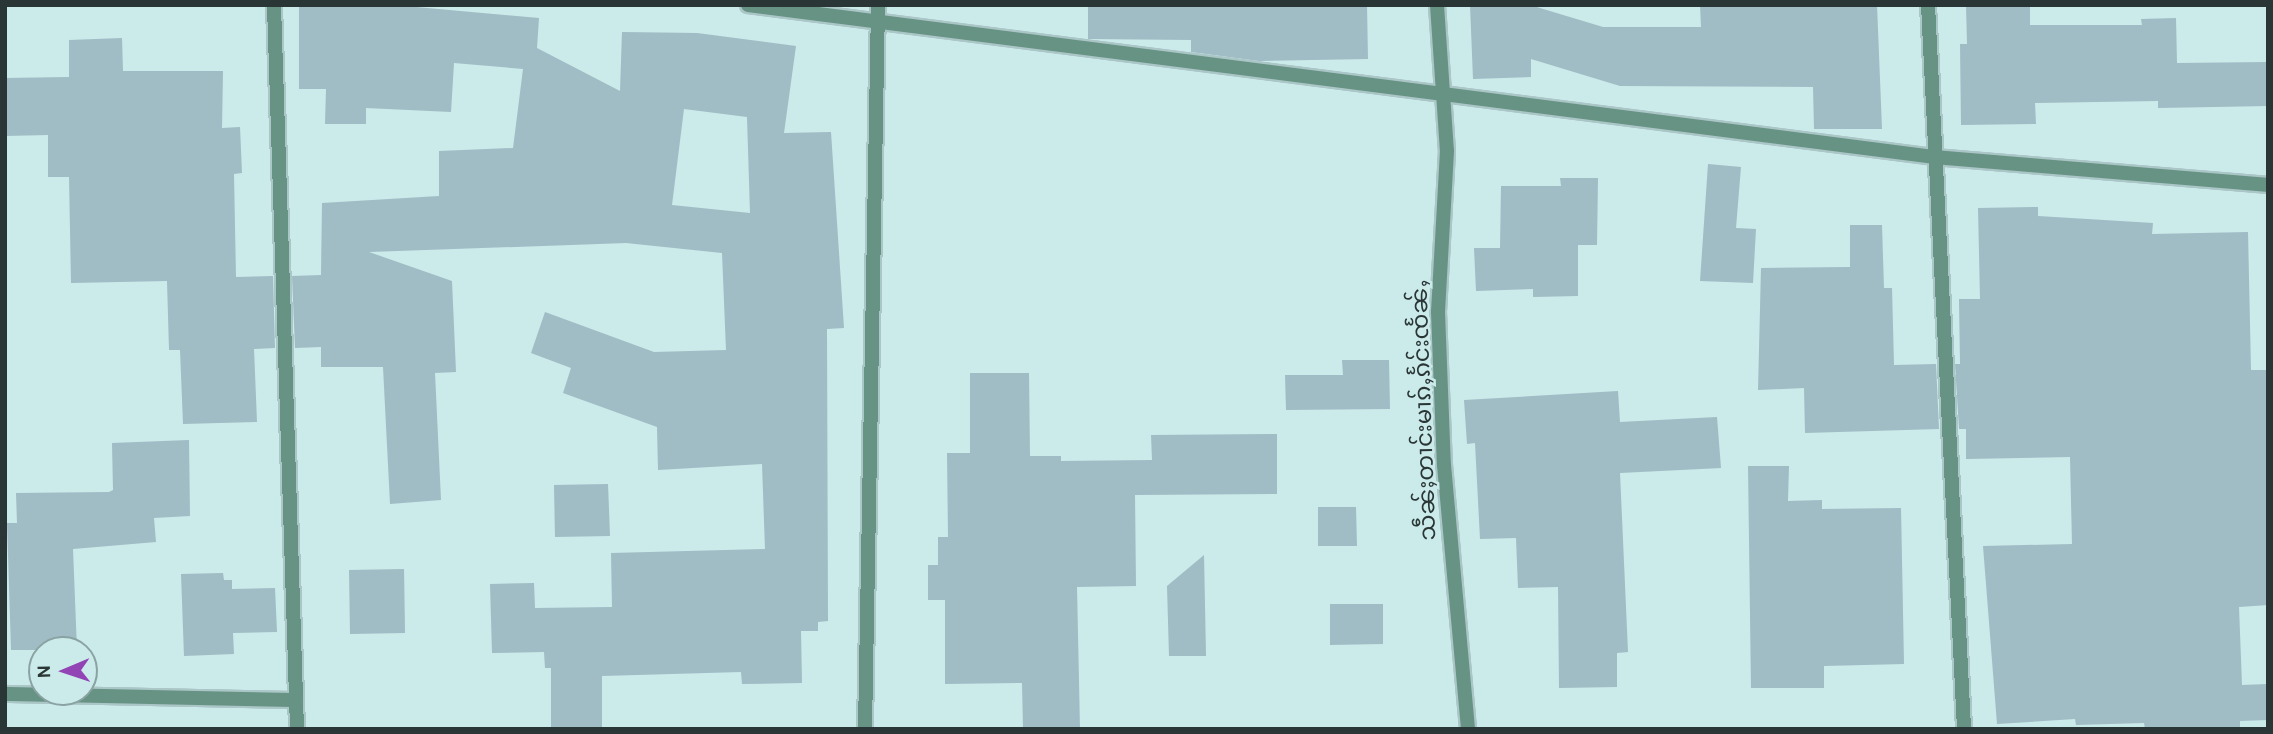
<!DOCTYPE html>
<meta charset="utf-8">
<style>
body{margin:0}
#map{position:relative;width:2273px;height:734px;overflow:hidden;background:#cbeaea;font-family:Karla,"Noto Sans Myanmar",sans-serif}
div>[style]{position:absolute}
.building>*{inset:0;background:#a0bcc5}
.roads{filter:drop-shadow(2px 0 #abc6c6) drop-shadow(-2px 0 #abc6c6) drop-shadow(0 2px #abc6c6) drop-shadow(0 -2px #abc6c6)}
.street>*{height:14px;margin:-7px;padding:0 7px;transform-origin:7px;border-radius:7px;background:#679385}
span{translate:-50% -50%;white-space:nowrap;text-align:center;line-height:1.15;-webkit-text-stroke:5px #cbeaea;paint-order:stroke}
.street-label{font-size:23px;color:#2a3636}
.frame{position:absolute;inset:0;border:7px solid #2a3636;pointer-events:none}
.north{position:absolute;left:28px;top:636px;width:70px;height:70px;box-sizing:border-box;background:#cbeaea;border:2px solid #8ba2a2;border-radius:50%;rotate:268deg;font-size:19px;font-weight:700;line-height:28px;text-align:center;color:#2a3636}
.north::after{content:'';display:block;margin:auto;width:24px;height:32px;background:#9243b4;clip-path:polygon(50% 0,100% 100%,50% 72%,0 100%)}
</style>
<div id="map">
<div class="building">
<div style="clip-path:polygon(evenodd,299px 5px,394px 5px,539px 18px,537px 48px,620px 91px,622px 32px,697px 33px,796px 46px,784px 133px,831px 132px,844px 328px,827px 329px,828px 621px,818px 622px,818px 631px,801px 631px,802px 683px,742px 684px,741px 672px,602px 676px,602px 729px,551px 729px,551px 668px,545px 668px,544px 652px,492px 653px,490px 584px,534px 583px,535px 608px,612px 607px,611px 553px,765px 549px,762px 464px,658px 470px,657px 427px,563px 393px,571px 368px,531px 353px,545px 312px,654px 352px,726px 350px,722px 253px,626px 243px,369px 252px,452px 281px,456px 372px,435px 373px,441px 500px,390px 504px,383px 367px,321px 367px,321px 347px,295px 348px,292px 276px,321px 275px,322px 203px,439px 196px,439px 151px,513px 148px,523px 69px,454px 63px,451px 112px,366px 108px,366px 124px,325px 124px,326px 89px,299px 89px,299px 5px,684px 109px,747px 117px,750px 213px,672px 205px,684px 109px)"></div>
<div style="clip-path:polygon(1088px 5px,1367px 5px,1368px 59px,1259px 61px,1191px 52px,1191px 40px,1088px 39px)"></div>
<div style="clip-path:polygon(1470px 5px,1530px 5px,1603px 27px,1701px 27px,1700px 5px,1877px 5px,1882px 129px,1814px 129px,1813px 87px,1620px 86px,1531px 59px,1531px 77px,1473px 79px)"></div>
<div style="clip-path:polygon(1966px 5px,2030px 5px,2030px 25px,2142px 25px,2141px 19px,2176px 18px,2177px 63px,2268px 62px,2268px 106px,2158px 108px,2158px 101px,2035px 103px,2036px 124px,1961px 125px,1960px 44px,1967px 44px)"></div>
<div style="clip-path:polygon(122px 38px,123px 71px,223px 71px,222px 128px,240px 127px,242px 173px,234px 174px,236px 277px,273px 276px,275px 348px,254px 349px,257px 422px,183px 424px,180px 350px,169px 350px,167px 281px,71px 283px,69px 177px,48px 177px,48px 135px,5px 136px,5px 78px,69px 77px,69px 40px)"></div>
<div style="clip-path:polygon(1708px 164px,1741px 167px,1736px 228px,1756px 229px,1753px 283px,1700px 281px)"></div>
<div style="clip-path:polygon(1560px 178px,1598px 178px,1597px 245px,1578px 245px,1578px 296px,1533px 297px,1533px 289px,1476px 291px,1474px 248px,1500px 248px,1501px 186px,1561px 186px)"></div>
<div style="clip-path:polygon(2038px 207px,2038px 216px,2153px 223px,2152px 234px,2248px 232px,2251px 370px,2268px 370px,2268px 605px,2239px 607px,2242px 685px,2268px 684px,2268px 720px,2240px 721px,2240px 729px,2145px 729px,2144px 723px,2076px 725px,2075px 719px,1997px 724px,1983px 546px,2072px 544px,2070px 457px,1966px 459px,1966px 429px,1959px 429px,1955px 364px,1960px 364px,1959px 299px,1980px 299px,1978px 208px)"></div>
<div style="clip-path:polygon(1850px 225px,1882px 225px,1884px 288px,1892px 288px,1894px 365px,1936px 364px,1939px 429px,1805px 433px,1804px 388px,1758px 390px,1761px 268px,1850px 267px)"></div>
<div style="clip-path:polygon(1342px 360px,1389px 360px,1390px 409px,1286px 410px,1285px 375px,1343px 375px)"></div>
<div style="clip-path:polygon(970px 373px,1029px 373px,1030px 456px,1061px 456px,1061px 461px,1152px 460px,1151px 435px,1277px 434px,1277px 494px,1135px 495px,1136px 586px,1077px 587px,1080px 729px,1023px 729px,1022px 683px,945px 684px,945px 600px,928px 600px,928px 565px,938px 565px,938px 537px,948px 537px,947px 453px,970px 453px)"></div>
<div style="clip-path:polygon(1618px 391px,1620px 422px,1717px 417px,1721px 468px,1620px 473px,1628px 652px,1617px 653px,1617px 687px,1559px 688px,1558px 587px,1518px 588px,1516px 538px,1480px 539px,1475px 443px,1467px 444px,1464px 400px)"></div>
<div style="clip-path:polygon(189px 440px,190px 516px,154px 518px,156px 542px,73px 549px,77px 650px,11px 650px,7px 523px,17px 523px,16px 493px,109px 492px,113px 490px,112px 443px)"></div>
<div style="clip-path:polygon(1748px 466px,1789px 466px,1788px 501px,1822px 500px,1822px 509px,1901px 508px,1904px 664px,1824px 666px,1824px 688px,1751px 688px)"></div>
<div style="clip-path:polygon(608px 484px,610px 536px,555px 537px,554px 485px)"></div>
<div style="clip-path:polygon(1318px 507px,1356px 507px,1357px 546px,1318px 546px)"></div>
<div style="clip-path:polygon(1204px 555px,1206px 656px,1169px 656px,1167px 586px)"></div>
<div style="clip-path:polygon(404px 569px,405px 633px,350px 634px,349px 570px)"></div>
<div style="clip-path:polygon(223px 573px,224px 580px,232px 580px,232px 589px,275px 588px,277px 632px,233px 633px,234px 654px,184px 656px,181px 574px)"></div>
<div style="clip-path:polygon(1330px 604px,1383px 604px,1383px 644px,1330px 645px)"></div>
</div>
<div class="roads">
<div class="street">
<div style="left:274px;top:5px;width:724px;rotate:88.18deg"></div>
<div style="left:748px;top:5px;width:1197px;rotate:7.3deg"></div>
<div style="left:1935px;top:157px;width:334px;rotate:4.8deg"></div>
<div style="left:1437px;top:5px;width:146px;rotate:86.1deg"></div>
<div style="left:1447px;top:151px;width:161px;rotate:93.2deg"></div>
<div style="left:1438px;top:312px;width:153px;rotate:87.8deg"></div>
<div style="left:1444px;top:465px;width:265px;rotate:84.8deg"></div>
<div style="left:1928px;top:5px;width:725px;rotate:87.15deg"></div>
<div style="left:5px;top:694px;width:291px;rotate:1.2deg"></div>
<div style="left:865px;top:729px;width:724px;rotate:-88.97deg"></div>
</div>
</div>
<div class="street-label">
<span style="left:1424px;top:410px;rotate:-92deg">သဵၼ်ႈတၢင်းမၢၵ်ႇၵႅင်းၸႅၼ်ႇ</span>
</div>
<div class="frame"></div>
<div class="north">N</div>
</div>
